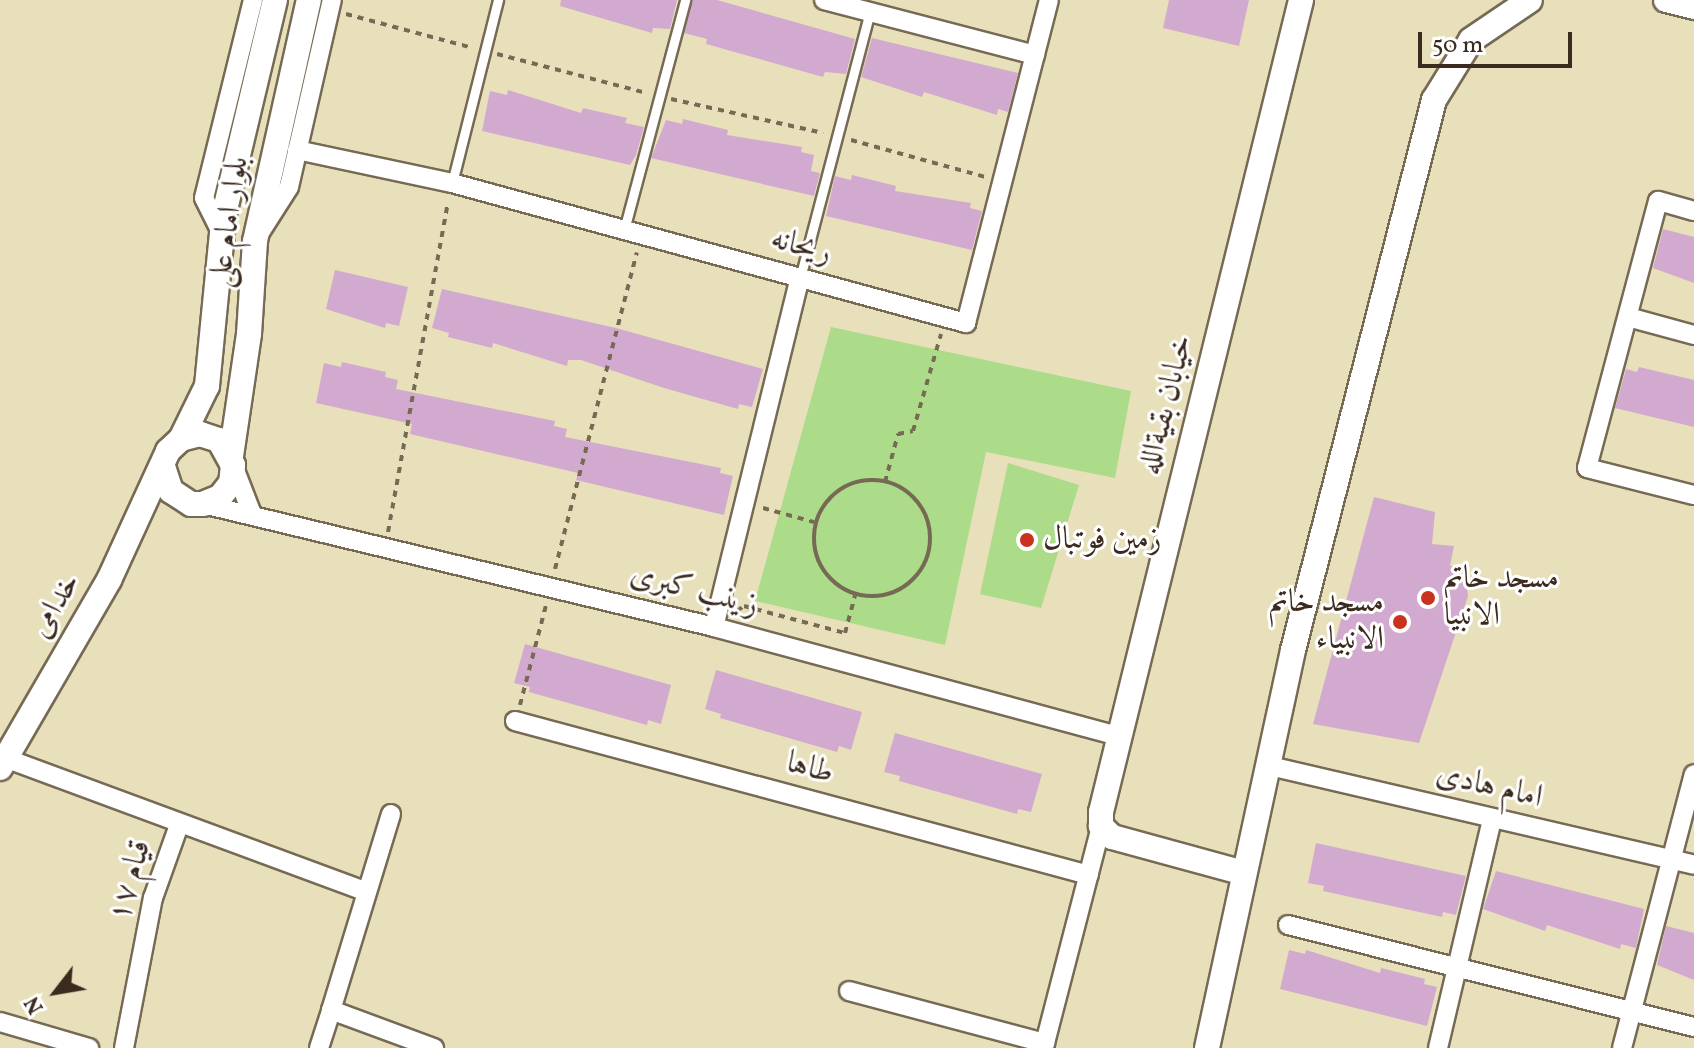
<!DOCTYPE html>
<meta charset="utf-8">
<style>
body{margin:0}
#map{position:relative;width:1694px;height:1048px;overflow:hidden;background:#e7e0ba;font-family:Vollkorn,Amiri,serif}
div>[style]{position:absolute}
.green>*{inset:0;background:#acdb89}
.building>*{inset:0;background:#d3aacf}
.path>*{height:4px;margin-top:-2px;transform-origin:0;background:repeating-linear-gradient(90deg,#776a55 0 6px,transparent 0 12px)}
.path>.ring{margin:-2px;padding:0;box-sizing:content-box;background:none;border:4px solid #776a55;border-radius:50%}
.roads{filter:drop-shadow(2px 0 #776a55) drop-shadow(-2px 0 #776a55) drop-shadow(0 2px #776a55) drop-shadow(0 -2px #776a55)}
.lane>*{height:9px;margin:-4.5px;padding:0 4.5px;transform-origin:4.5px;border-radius:4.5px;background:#fff}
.street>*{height:18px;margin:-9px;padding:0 9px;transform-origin:9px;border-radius:9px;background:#fff}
.secondary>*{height:24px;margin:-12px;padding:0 12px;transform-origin:12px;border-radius:12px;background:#fff}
.dots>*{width:22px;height:22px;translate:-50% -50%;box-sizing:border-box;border:4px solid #fff;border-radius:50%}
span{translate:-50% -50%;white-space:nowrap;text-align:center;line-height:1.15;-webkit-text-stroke:6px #fff;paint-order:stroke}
.street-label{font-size:32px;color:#3b2a1e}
.poi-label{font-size:32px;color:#3b2a1e}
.left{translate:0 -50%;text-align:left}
.right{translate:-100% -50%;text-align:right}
.north{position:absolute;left:16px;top:952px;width:80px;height:80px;-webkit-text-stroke:6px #fff;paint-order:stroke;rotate:239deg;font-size:22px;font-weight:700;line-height:32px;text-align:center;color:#3b2a1e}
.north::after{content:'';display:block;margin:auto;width:28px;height:36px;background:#3b2a1e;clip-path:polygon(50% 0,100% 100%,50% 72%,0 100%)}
.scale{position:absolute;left:1418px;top:32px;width:154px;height:36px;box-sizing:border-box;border:4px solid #3b2a1e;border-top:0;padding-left:10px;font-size:24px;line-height:28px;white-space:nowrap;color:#3b2a1e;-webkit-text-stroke:6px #fff;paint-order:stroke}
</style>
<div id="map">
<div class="green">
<div style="clip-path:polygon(831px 327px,1131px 391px,1115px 478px,986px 452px,945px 645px,755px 601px)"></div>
<div style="clip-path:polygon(1008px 463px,1079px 485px,1041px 608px,980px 594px)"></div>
</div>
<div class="building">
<div style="clip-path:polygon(561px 0,677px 0,670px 29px,653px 28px,652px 33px,560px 6px)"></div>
<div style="clip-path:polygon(692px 0,717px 0,855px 39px,846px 74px,825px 72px,823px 77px,706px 44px,707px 39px,684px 33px)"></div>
<div style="clip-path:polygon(1169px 0,1249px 0,1239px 46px,1163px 28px)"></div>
<div style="clip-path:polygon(872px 38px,1018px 73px,1008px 112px,998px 109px,997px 115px,924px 92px,922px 97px,861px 77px)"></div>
<div style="clip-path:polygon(508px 90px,581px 113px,583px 108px,627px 118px,625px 123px,644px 127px,636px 155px,630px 165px,482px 131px,490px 91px,507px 95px)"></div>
<div style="clip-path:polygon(683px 119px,728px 130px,727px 135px,802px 147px,801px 152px,814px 155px,811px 171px,820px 173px,814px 196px,651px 158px,666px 120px,682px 124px)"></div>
<div style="clip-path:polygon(852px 175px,896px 186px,895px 191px,971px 203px,970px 208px,982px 211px,972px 250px,826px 216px,835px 176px,851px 180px)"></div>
<div style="clip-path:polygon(1663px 229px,1694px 237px,1694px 283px,1653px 268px)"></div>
<div style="clip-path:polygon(335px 270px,408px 287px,399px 326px,386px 323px,385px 328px,326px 309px)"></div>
<div style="clip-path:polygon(442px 289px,616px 328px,763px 369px,752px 407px,739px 404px,738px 409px,664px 388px,581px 360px,568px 360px,567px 366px,493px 343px,492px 348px,448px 337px,449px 333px,432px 328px)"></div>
<div style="clip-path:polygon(342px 362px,386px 372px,385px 377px,398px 380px,396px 389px,555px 421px,554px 426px,567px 429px,565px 437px,721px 468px,720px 473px,733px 476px,724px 515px,576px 480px,578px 473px,410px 434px,412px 424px,316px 403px,324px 363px,341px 367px)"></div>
<div style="clip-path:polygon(1639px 367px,1694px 380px,1694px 427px,1615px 408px,1626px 369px,1637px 372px)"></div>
<div style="clip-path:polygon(1374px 497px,1435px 512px,1432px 544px,1454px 546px,1450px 566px,1465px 566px,1468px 596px,1419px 743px,1313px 724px)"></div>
<div style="clip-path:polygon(525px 644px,671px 685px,661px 724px,648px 720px,647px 725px,529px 692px,530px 687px,514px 683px)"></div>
<div style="clip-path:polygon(716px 670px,862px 712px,851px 750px,839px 746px,837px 752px,720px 718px,721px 714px,705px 709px)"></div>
<div style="clip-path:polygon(895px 733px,1042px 774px,1031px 812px,1018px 809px,1017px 814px,899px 781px,900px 776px,884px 772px)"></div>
<div style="clip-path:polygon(1316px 843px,1466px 876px,1456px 915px,1443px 912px,1442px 917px,1323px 891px,1324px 886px,1308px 883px)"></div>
<div style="clip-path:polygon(1496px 871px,1644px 909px,1636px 948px,1621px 944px,1620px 949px,1547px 925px,1545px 931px,1483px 909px)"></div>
<div style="clip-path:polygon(1666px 926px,1694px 933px,1694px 980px,1657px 965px)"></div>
<div style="clip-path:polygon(1289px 950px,1305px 954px,1306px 950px,1380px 973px,1381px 968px,1425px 979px,1424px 984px,1437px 987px,1427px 1026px,1280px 989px)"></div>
</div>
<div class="path">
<div style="left:346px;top:14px;width:131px;rotate:15deg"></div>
<div style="left:497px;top:54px;width:155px;rotate:14.6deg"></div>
<div style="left:671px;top:99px;width:156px;rotate:12.6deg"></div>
<div style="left:851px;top:140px;width:139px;rotate:15.4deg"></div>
<div class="ring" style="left:814px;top:480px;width:112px;height:112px"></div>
<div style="left:885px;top:482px;width:50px;rotate:-74.8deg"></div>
<div style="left:898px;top:434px;width:15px;rotate:-11deg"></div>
<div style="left:913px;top:431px;width:101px;rotate:-73.9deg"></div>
<div style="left:763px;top:508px;width:53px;rotate:15.4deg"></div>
<div style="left:388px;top:532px;width:335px;rotate:-79.7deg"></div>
<div style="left:555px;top:569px;width:327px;rotate:-75.5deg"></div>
<div style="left:737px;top:611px;width:9px;rotate:-36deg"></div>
<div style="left:744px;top:606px;width:105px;rotate:15deg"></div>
<div style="left:845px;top:633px;width:39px;rotate:-75deg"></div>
<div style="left:520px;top:705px;width:103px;rotate:-75.4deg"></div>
</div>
<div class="roads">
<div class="lane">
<div style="left:452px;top:183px;width:189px;rotate:-75.9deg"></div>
<div style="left:624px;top:230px;width:238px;rotate:-75.1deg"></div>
<div style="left:800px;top:278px;width:275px;rotate:-75.3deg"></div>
</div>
<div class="street">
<div style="left:824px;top:0;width:218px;rotate:14.6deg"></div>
<div style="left:297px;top:150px;width:158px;rotate:12deg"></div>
<div style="left:452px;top:183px;width:533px;rotate:15.24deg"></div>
<div style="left:966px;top:323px;width:333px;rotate:-75.6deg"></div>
<div style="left:1694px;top:211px;width:37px;rotate:-164deg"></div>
<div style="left:1658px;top:201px;width:276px;rotate:104.9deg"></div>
<div style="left:1587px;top:468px;width:110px;rotate:14.2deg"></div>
<div style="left:261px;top:231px;width:52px;rotate:-57.5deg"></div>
<div style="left:289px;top:187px;width:192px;rotate:-77.1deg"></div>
<div style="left:222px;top:234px;width:40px;rotate:-116.6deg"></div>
<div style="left:204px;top:198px;width:204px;rotate:-76.1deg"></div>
<div style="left:1628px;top:317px;width:68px;rotate:15.3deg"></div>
<div style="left:233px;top:465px;width:53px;rotate:68.8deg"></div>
<div style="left:203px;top:504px;width:526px;rotate:13.53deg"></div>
<div style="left:714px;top:627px;width:418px;rotate:15.1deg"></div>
<div style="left:714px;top:627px;width:359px;rotate:-76.2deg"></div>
<div style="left:515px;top:721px;width:594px;rotate:15.02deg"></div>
<div style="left:5px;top:758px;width:383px;rotate:20.3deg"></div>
<div style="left:1270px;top:766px;width:435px;rotate:13.1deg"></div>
<div style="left:391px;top:814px;width:205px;rotate:107deg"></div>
<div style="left:331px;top:1010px;width:110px;rotate:20.3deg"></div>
<div style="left:1288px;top:925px;width:419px;rotate:14.1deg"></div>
<div style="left:849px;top:991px;width:203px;rotate:14.9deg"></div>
<div style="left:1045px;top:1043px;width:224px;rotate:-75.5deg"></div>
<div style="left:0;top:1022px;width:93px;rotate:16.3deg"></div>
<div style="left:124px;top:1048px;width:153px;rotate:-79.1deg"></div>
<div style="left:153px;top:898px;width:77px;rotate:-70.4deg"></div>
<div style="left:319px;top:1048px;width:40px;rotate:-72deg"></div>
<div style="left:1438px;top:1048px;width:235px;rotate:-76.7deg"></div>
<div style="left:1622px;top:1048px;width:283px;rotate:-75.3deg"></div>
</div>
<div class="secondary">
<div style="left:1666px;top:0;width:29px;rotate:14deg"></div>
<div style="left:181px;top:439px;width:59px;rotate:-63.9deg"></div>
<div style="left:207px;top:386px;width:173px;rotate:-84.4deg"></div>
<div style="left:224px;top:214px;width:220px;rotate:-76.6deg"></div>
<div style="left:231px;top:456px;width:123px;rotate:-81.6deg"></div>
<div style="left:249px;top:334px;width:93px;rotate:-86.3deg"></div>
<div style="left:255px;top:241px;width:247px;rotate:-77.4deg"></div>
<div style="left:0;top:768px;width:217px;rotate:-59.9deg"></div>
<div style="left:109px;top:580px;width:142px;rotate:-65.4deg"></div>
<div style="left:168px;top:451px;width:18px;rotate:-43deg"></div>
<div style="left:181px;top:439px;width:20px;rotate:-15deg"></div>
<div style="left:200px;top:434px;width:20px;rotate:18deg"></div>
<div style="left:219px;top:440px;width:29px;rotate:61deg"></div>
<div style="left:233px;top:465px;width:18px;rotate:96deg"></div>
<div style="left:231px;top:483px;width:18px;rotate:128deg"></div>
<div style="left:220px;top:497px;width:18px;rotate:158deg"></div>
<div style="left:203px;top:504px;width:12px;rotate:180deg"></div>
<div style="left:191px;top:504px;width:24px;rotate:-147deg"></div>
<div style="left:171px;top:491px;width:23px;rotate:-108deg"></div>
<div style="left:1244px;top:873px;width:137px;rotate:-164.7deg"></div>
<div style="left:1112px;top:837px;width:16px;rotate:-135deg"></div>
<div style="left:1101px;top:826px;width:14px;rotate:-90deg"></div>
<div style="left:1101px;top:812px;width:836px;rotate:-76.16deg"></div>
<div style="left:1207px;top:1048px;width:407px;rotate:-77.8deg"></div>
<div style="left:1293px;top:650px;width:568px;rotate:-75.62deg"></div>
<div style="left:1434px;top:100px;width:70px;rotate:-58.3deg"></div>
<div style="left:1471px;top:40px;width:71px;rotate:-34.1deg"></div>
</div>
</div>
<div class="dots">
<div style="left:1027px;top:540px;background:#c8321e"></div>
<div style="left:1428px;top:598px;background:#c8321e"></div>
<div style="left:1400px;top:622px;background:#c8321e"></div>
</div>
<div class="street-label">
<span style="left:230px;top:222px;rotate:-82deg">بلوار امام علی</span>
<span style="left:801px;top:247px;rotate:15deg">ریحانه</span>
<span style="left:1167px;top:405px;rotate:-76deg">خیابان بقیةالله</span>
<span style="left:694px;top:591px;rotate:14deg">زینب کبری</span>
<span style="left:56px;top:606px;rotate:-60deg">خدامی</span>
<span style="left:810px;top:769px;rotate:15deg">طاها</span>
<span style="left:1489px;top:787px;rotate:13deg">امام هادی</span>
<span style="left:131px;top:881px;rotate:-74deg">قیام ۱۷</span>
</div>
<div class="poi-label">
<span class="left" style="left:1043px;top:540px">زمین فوتبال</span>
<span class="left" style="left:1444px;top:598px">مسجد خاتم<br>الانبیا</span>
<span class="right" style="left:1384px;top:622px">مسجد خاتم<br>الانبیاء</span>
</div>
<div class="north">N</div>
<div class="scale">50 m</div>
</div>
